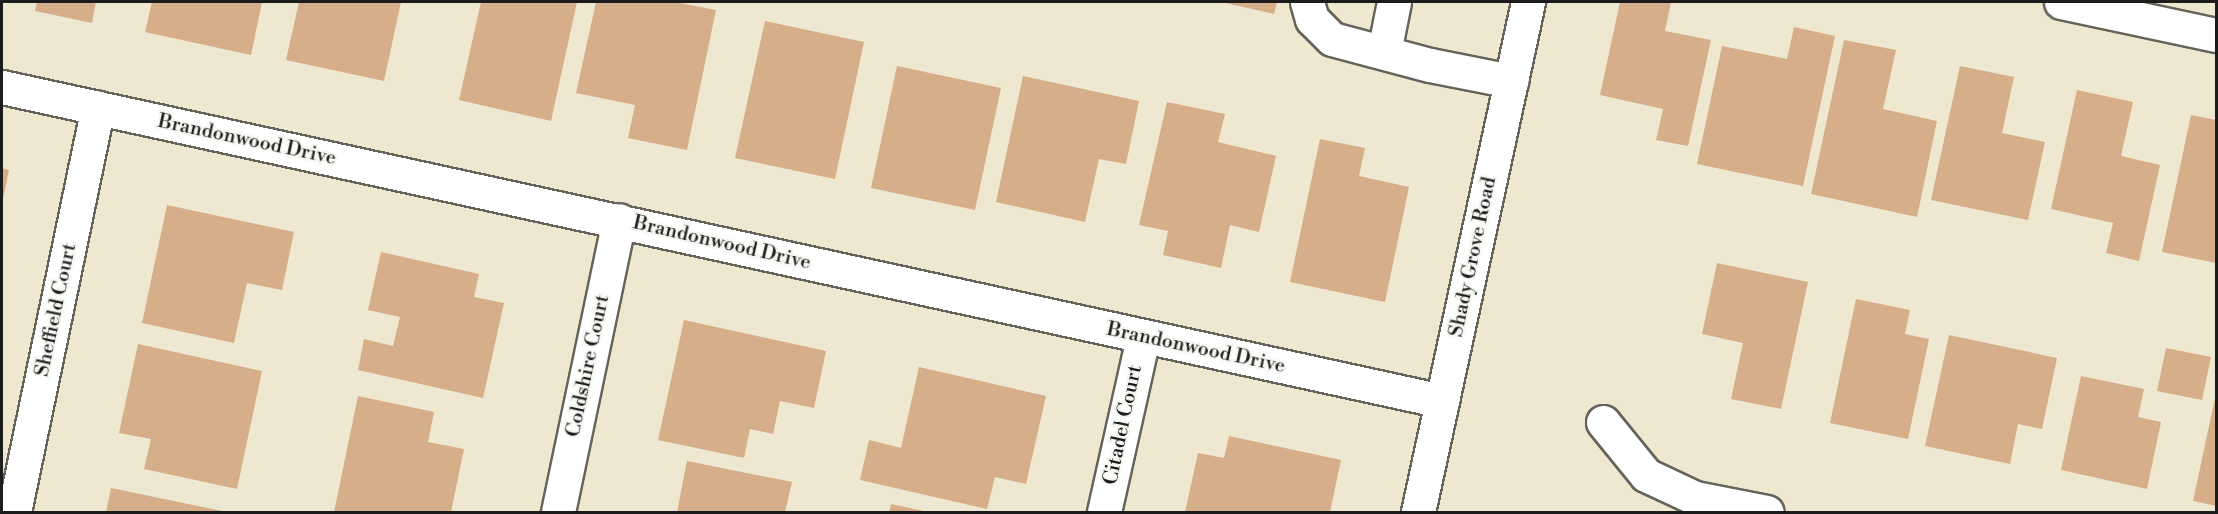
<!DOCTYPE html>
<style>
body{margin:0}
#map{position:relative;width:2218px;height:514px;overflow:hidden;background:#eee8d1;font-family:"Libre Bodoni",serif}
div>[style]{position:absolute}
.building>*{inset:0;background:#d6ae8a}
.roads{filter:drop-shadow(2px 0 #66635b) drop-shadow(-2px 0 #66635b) drop-shadow(0 2px #66635b) drop-shadow(0 -2px #66635b)}
.minor>*{height:33px;margin:-16.5px;padding:0 16.5px;transform-origin:16.5px;border-radius:16.5px;background:#fff}
span{translate:-50% -50%;white-space:nowrap;text-align:center;line-height:1.15;-webkit-text-stroke:4.5px #f6f6f2;paint-order:stroke}
.street-label{font-size:20px;color:#1c1c1c}
.frame{position:absolute;inset:0;border:3px solid #1c1c1c;pointer-events:none}
</style>
<div id="map">
<div class="building">
<div style="clip-path:polygon(37px 2px,96px 2px,92px 23px,35px 11px)"></div>
<div style="clip-path:polygon(152px 2px,262px 2px,251px 55px,145px 32px)"></div>
<div style="clip-path:polygon(299px 2px,401px 2px,384px 81px,286px 60px)"></div>
<div style="clip-path:polygon(481px 2px,577px 2px,551px 121px,459px 100px)"></div>
<div style="clip-path:polygon(596px 2px,675px 2px,716px 10px,687px 150px,628px 138px,635px 105px,576px 93px)"></div>
<div style="clip-path:polygon(1221px 2px,1277px 2px,1274px 14px)"></div>
<div style="clip-path:polygon(1620px 2px,1671px 2px,1665px 31px,1711px 40px,1688px 146px,1656px 140px,1663px 109px,1600px 95px)"></div>
<div style="clip-path:polygon(765px 21px,864px 42px,835px 179px,735px 158px)"></div>
<div style="clip-path:polygon(1794px 27px,1835px 36px,1803px 186px,1697px 164px,1722px 46px,1787px 59px)"></div>
<div style="clip-path:polygon(1844px 40px,1896px 50px,1883px 109px,1937px 121px,1917px 217px,1811px 194px)"></div>
<div style="clip-path:polygon(897px 66px,1001px 88px,975px 210px,871px 188px)"></div>
<div style="clip-path:polygon(1960px 66px,2014px 77px,2002px 133px,2045px 142px,2028px 220px,1931px 200px)"></div>
<div style="clip-path:polygon(1023px 76px,1139px 101px,1126px 164px,1099px 159px,1085px 222px,996px 202px)"></div>
<div style="clip-path:polygon(2077px 90px,2133px 102px,2121px 156px,2160px 165px,2139px 261px,2106px 253px,2113px 223px,2051px 209px)"></div>
<div style="clip-path:polygon(1167px 102px,1225px 114px,1218px 142px,1276px 156px,1259px 232px,1230px 225px,1221px 268px,1163px 255px,1168px 231px,1139px 225px)"></div>
<div style="clip-path:polygon(2191px 115px,2216px 120px,2216px 263px,2162px 252px)"></div>
<div style="clip-path:polygon(1320px 139px,1365px 148px,1359px 176px,1409px 187px,1385px 302px,1290px 282px)"></div>
<div style="clip-path:polygon(2px 168px,9px 170px,3px 199px,2px 199px)"></div>
<div style="clip-path:polygon(167px 205px,294px 232px,282px 290px,247px 283px,234px 343px,142px 323px)"></div>
<div style="clip-path:polygon(381px 252px,479px 274px,474px 297px,504px 303px,483px 398px,358px 370px,364px 339px,393px 346px,400px 317px,368px 310px)"></div>
<div style="clip-path:polygon(1717px 263px,1808px 282px,1781px 409px,1731px 399px,1743px 343px,1702px 334px)"></div>
<div style="clip-path:polygon(1856px 299px,1910px 310px,1905px 334px,1929px 339px,1908px 439px,1830px 423px)"></div>
<div style="clip-path:polygon(684px 320px,826px 351px,814px 408px,780px 401px,773px 434px,750px 429px,744px 458px,658px 440px)"></div>
<div style="clip-path:polygon(1949px 335px,2057px 358px,2042px 429px,2018px 424px,2010px 464px,1925px 446px)"></div>
<div style="clip-path:polygon(138px 344px,262px 371px,237px 489px,144px 469px,151px 439px,119px 433px)"></div>
<div style="clip-path:polygon(2166px 348px,2211px 357px,2202px 400px,2157px 391px)"></div>
<div style="clip-path:polygon(919px 367px,1046px 396px,1026px 484px,995px 477px,987px 509px,860px 480px,869px 440px,901px 448px)"></div>
<div style="clip-path:polygon(2081px 376px,2144px 389px,2138px 417px,2161px 422px,2147px 489px,2061px 470px)"></div>
<div style="clip-path:polygon(358px 396px,434px 412px,428px 442px,464px 449px,451px 512px,334px 512px)"></div>
<div style="clip-path:polygon(2215px 398px,2216px 398px,2216px 506px,2193px 501px)"></div>
<div style="clip-path:polygon(1229px 436px,1341px 460px,1330px 512px,1185px 512px,1198px 453px,1224px 458px)"></div>
<div style="clip-path:polygon(687px 461px,792px 482px,785px 512px,677px 512px)"></div>
<div style="clip-path:polygon(111px 488px,222px 511px,222px 512px,106px 512px)"></div>
<div style="clip-path:polygon(891px 504px,924px 511px,924px 512px,889px 512px)"></div>
</div>
<div class="roads">
<div class="minor">
<div style="left:1307px;top:2px;width:18px;rotate:74deg"></div>
<div style="left:1312px;top:19px;width:28px;rotate:45deg"></div>
<div style="left:1332px;top:39px;width:101px;rotate:14.9deg"></div>
<div style="left:1430px;top:65px;width:83px;rotate:11.2deg"></div>
<div style="left:2061px;top:2px;width:158px;rotate:12deg"></div>
<div style="left:1384px;top:52px;width:51px;rotate:-78.7deg"></div>
<div style="left:2px;top:87px;width:1474px;rotate:12.3deg"></div>
<div style="left:1603px;top:422px;width:68px;rotate:50.9deg"></div>
<div style="left:1646px;top:475px;width:54px;rotate:25.1deg"></div>
<div style="left:1695px;top:498px;width:73px;rotate:11deg"></div>
<div style="left:14px;top:512px;width:413px;rotate:-78.3deg"></div>
<div style="left:558px;top:512px;width:298px;rotate:-78.2deg"></div>
<div style="left:1104px;top:512px;width:179px;rotate:-77.4deg"></div>
<div style="left:1418px;top:512px;width:522px;rotate:-77.83deg"></div>
</div>
</div>
<div class="street-label">
<span style="left:247px;top:140px;rotate:12deg">Brandonwood Drive</span>
<span style="left:722px;top:243px;rotate:13deg">Brandonwood Drive</span>
<span style="left:1473px;top:257px;rotate:-78deg">Shady Grove Road</span>
<span style="left:56px;top:310px;rotate:-78deg">Sheffield Court</span>
<span style="left:1196px;top:348px;rotate:12deg">Brandonwood Drive</span>
<span style="left:588px;top:366px;rotate:-78deg">Coldshire Court</span>
<span style="left:1123px;top:425px;rotate:-78deg">Citadel Court</span>
</div>
<div class="frame"></div>
</div>
